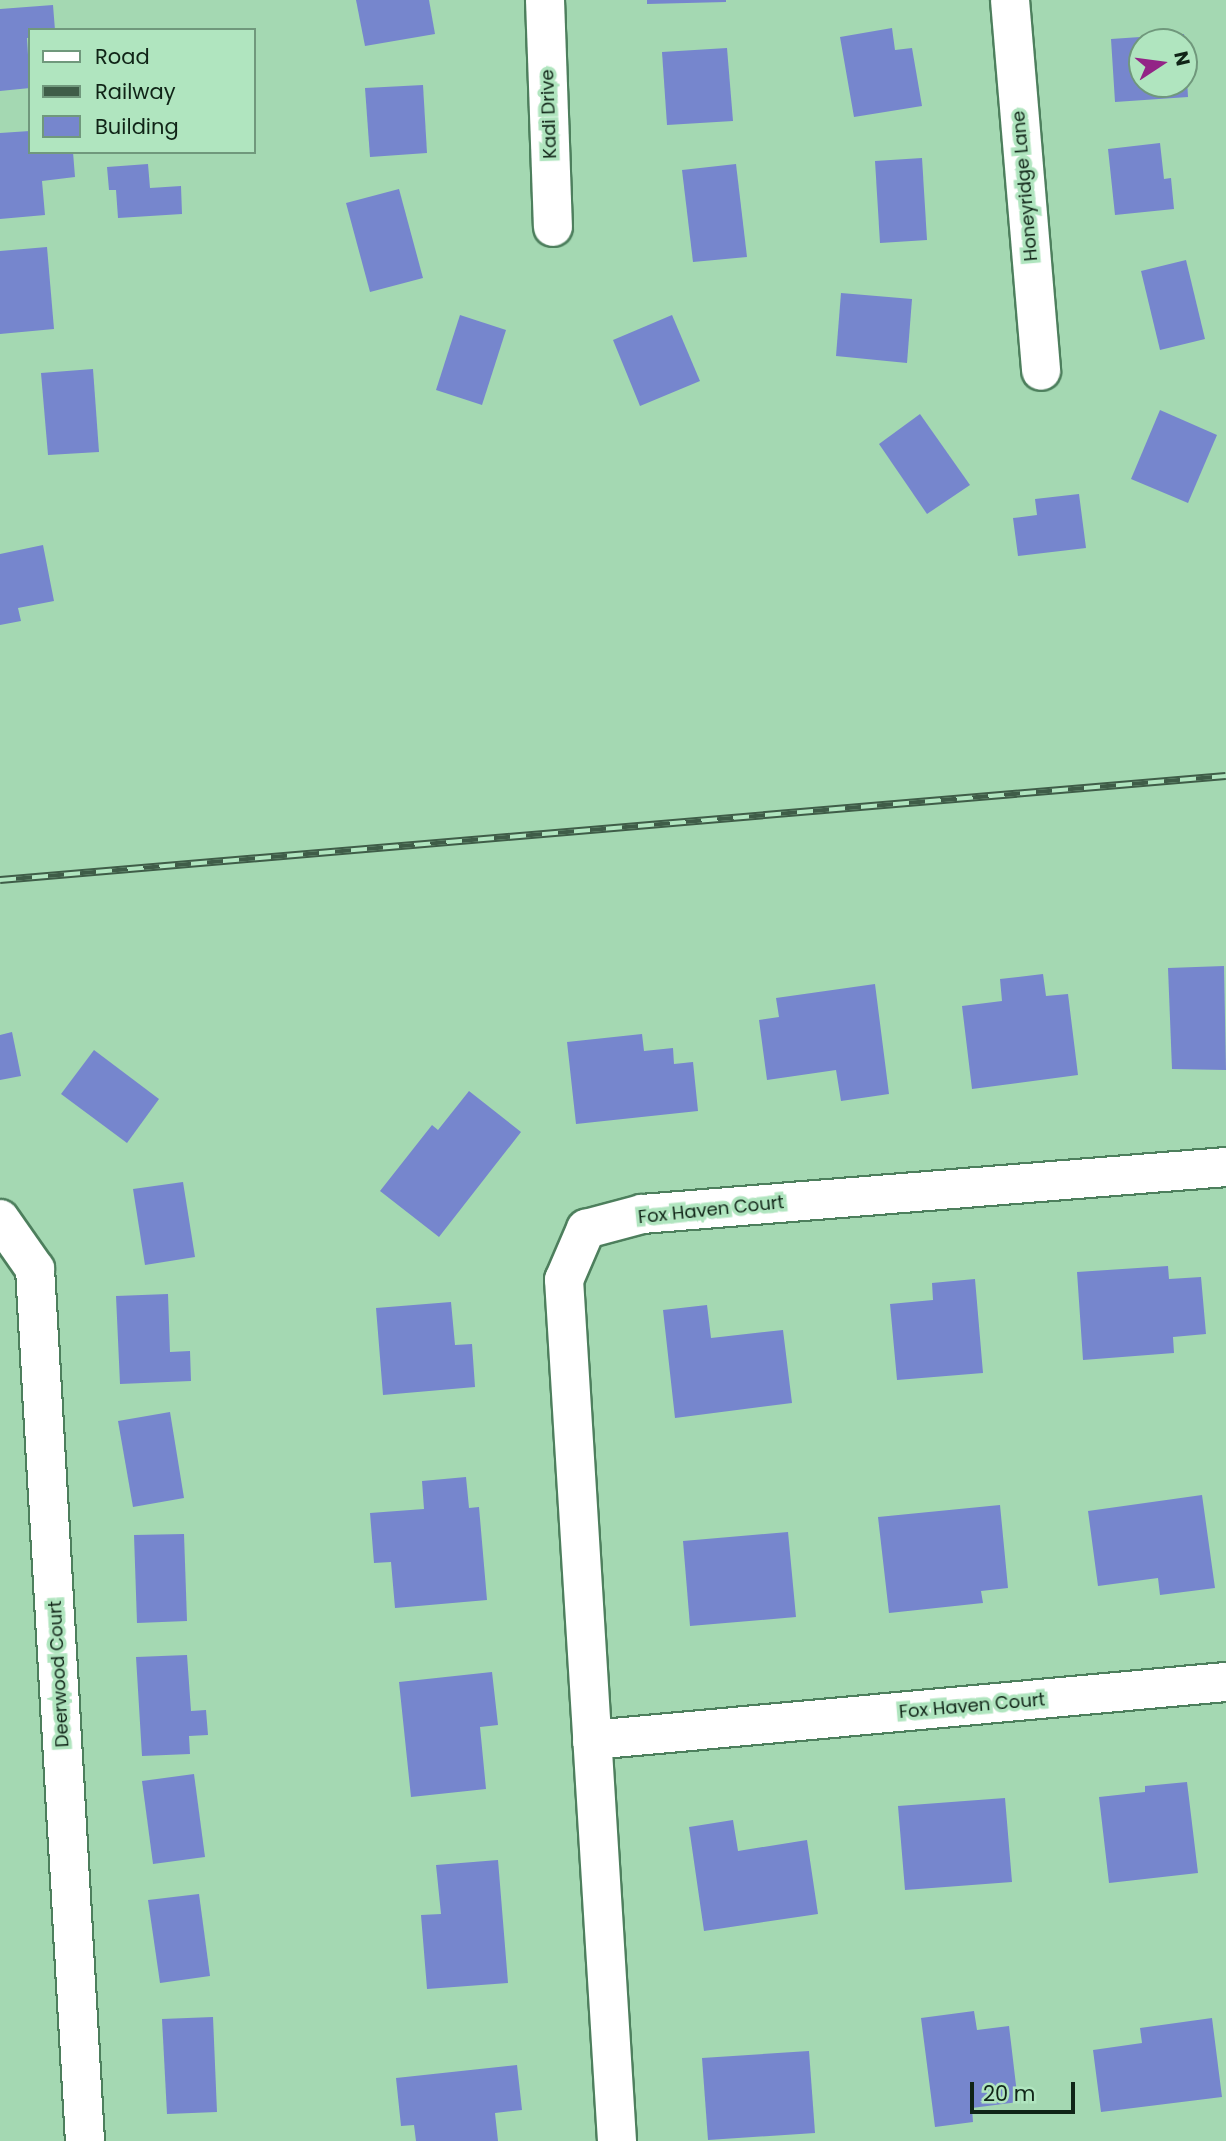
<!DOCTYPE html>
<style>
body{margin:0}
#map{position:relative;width:1226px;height:2141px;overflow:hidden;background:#a4d8b2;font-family:Poppins,sans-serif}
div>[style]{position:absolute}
.building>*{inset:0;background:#7686cd}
.roads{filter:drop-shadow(2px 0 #4d7f5d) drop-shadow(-2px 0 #4d7f5d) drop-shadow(0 2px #4d7f5d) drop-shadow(0 -2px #4d7f5d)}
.minor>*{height:38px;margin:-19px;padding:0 19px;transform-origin:19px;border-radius:19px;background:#fff}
.rail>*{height:8px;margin-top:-4px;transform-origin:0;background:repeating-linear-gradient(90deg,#b0e5bf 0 16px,#3f5d48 0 32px);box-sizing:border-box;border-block:2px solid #3f5d48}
span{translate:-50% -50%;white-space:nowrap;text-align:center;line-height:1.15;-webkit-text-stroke:7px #b0e5bf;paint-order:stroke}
.street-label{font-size:18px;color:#102417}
.legend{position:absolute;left:28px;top:28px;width:228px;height:126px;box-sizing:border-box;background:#b0e5bf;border:2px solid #70987c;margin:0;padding:9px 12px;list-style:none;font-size:21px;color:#102417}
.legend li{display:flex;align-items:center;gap:14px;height:35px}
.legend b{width:35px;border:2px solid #70987c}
.north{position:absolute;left:1128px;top:28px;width:70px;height:70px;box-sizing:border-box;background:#b0e5bf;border:2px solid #70987c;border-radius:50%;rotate:77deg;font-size:19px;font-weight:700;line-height:28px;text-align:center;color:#102417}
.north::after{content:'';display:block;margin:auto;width:24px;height:32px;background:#932486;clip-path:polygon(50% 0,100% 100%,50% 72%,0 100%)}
.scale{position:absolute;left:970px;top:2082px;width:105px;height:32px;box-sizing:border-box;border:4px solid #102417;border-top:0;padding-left:9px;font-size:21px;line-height:24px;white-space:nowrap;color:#102417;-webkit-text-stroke:5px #b0e5bf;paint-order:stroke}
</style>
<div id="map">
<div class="building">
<div style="clip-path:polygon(356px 0,429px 0,435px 34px,365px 46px)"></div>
<div style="clip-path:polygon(647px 0,726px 0,726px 2px,647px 4px)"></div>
<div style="clip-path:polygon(53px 5px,55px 30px,30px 30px,30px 38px,27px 38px,30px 88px,0 91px,0 9px)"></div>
<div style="clip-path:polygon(892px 28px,895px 50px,912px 48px,922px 106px,854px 117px,840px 37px)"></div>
<div style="clip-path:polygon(1184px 34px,1185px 42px,1142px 42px,1142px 84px,1184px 84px,1186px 61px,1188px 97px,1115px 102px,1111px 39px)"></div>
<div style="clip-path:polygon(727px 48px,733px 121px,667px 125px,662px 52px)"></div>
<div style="clip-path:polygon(423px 85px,427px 153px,370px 157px,365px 88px)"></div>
<div style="clip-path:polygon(30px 131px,30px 152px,73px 152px,75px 177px,42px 181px,45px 215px,0 219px,0 133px)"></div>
<div style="clip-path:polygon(1160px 143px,1164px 179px,1171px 178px,1174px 209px,1115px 215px,1108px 149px)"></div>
<div style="clip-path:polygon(922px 158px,927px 240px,880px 243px,875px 161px)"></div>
<div style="clip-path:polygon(148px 164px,150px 188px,181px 186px,182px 214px,118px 218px,116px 190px,109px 190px,107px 167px)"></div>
<div style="clip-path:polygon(736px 164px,747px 257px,693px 262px,682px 170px)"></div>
<div style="clip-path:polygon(399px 189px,423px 278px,370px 292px,346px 203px)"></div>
<div style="clip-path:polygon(47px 247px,54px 329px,0 334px,0 251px)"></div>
<div style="clip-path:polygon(1186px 260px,1205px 339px,1160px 350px,1141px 271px)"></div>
<div style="clip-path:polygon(841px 293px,912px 299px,907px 363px,836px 356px)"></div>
<div style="clip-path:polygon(460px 315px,506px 330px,482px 405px,436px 390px)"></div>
<div style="clip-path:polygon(672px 315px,700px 381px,640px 406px,613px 340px)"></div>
<div style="clip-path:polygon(93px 369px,99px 452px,48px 455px,41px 373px)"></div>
<div style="clip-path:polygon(1160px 410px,1217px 435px,1188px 503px,1131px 479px)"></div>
<div style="clip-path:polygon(920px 414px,970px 485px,927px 514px,879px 444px)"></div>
<div style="clip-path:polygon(1079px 494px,1086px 548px,1018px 556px,1013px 518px,1037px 515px,1035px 499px)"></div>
<div style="clip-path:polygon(43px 545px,54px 601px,18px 608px,21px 621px,0 625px,0 554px)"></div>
<div style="clip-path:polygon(1224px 966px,1226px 1070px,1172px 1069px,1168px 968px)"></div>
<div style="clip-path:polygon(1043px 974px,1046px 996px,1068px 994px,1078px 1075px,972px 1089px,962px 1006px,1002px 1001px,1000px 979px)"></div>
<div style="clip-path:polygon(875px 984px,889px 1094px,841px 1101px,836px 1070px,767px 1080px,759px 1020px,779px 1017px,776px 998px)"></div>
<div style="clip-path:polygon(12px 1032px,21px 1076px,0 1080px,0 1035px)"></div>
<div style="clip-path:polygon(642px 1034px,644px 1051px,673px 1048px,674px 1064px,693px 1062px,698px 1111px,576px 1124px,567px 1042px)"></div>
<div style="clip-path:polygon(94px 1050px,159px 1099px,127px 1143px,61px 1094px)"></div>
<div style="clip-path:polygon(469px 1091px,521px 1132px,439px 1237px,380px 1191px,432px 1125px,438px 1130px)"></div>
<div style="clip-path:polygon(183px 1182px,195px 1257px,145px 1265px,133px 1189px)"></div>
<div style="clip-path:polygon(1168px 1266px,1169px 1279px,1201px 1277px,1206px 1334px,1173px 1337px,1174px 1353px,1083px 1360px,1077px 1272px)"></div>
<div style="clip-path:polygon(975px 1279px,983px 1373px,897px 1380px,890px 1304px,933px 1300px,932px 1283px)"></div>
<div style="clip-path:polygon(168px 1294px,170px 1352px,190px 1351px,191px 1381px,120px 1384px,116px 1296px)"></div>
<div style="clip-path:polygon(451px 1302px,455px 1345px,472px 1344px,475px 1387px,383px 1395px,376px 1308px)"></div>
<div style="clip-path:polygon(707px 1305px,711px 1338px,783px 1330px,792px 1403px,675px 1418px,663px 1310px)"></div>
<div style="clip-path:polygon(170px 1412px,184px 1498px,133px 1507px,118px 1421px)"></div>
<div style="clip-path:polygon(466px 1477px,469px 1508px,479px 1507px,487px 1600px,395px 1608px,391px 1562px,374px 1563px,370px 1513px,424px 1509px,422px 1481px)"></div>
<div style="clip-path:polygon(1202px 1495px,1215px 1588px,1160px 1595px,1158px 1578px,1098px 1586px,1088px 1511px)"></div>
<div style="clip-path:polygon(1000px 1505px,1008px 1588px,981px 1591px,983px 1603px,889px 1613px,878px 1517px)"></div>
<div style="clip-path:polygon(788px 1532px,796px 1617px,690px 1626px,683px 1541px)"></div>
<div style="clip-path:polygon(184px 1534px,187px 1621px,137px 1623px,134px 1535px)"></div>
<div style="clip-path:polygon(187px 1655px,191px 1711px,206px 1710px,208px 1735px,189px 1736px,190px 1754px,142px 1756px,136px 1657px)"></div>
<div style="clip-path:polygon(492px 1672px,498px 1725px,480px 1727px,486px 1789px,411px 1797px,399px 1682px)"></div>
<div style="clip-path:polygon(194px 1774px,205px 1857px,153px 1864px,142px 1781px)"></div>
<div style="clip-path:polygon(1187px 1782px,1198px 1873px,1109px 1883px,1099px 1797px,1145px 1792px,1145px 1786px)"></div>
<div style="clip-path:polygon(1005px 1798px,1012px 1882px,905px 1890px,898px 1806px)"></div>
<div style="clip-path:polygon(733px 1820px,738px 1851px,807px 1840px,818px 1914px,704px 1931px,689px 1827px)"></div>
<div style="clip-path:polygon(498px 1860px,508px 1983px,427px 1989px,421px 1915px,441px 1914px,436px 1865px)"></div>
<div style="clip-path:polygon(199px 1894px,210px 1976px,160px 1983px,148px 1900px)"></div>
<div style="clip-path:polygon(974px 2011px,977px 2030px,1009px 2026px,1018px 2102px,972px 2108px,973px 2122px,935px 2127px,921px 2018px)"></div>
<div style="clip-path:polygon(213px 2017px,217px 2112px,167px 2114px,162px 2019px)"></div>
<div style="clip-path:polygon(1212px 2018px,1222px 2097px,1101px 2112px,1093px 2050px,1142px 2043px,1140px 2028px)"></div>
<div style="clip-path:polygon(809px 2051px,815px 2133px,708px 2140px,702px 2058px)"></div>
<div style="clip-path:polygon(517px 2065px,522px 2110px,495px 2113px,498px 2141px,416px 2141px,414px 2125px,401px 2126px,396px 2078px)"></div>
</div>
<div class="roads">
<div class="minor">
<div style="left:545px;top:0;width:227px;rotate:88deg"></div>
<div style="left:1010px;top:0;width:372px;rotate:85.2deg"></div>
<div style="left:0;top:1219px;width:61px;rotate:55deg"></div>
<div style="left:35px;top:1269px;width:873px;rotate:86.72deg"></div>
<div style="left:592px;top:1740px;width:637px;rotate:-5.23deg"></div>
<div style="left:617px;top:2141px;width:863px;rotate:-93.52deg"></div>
<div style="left:564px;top:1280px;width:56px;rotate:-66.7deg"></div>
<div style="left:586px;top:1229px;width:58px;rotate:-15deg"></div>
<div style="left:642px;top:1214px;width:586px;rotate:-4.6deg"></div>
</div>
</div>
<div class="rail">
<div style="left:0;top:880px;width:1230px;rotate:-4.85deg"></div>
</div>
<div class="street-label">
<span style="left:549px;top:114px;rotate:-92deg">Kadi Drive</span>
<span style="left:1025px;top:186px;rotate:-95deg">Honeyridge Lane</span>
<span style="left:711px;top:1210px;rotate:-6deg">Fox Haven Court</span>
<span style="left:59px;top:1674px;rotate:-93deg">Deerwood Court</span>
<span style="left:972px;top:1706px;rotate:-5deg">Fox Haven Court</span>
</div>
<ul class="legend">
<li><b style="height:9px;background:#fff"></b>Road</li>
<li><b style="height:9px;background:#3f5d48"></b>Railway</li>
<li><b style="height:19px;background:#7686cd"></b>Building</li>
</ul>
<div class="north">N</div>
<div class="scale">20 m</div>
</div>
